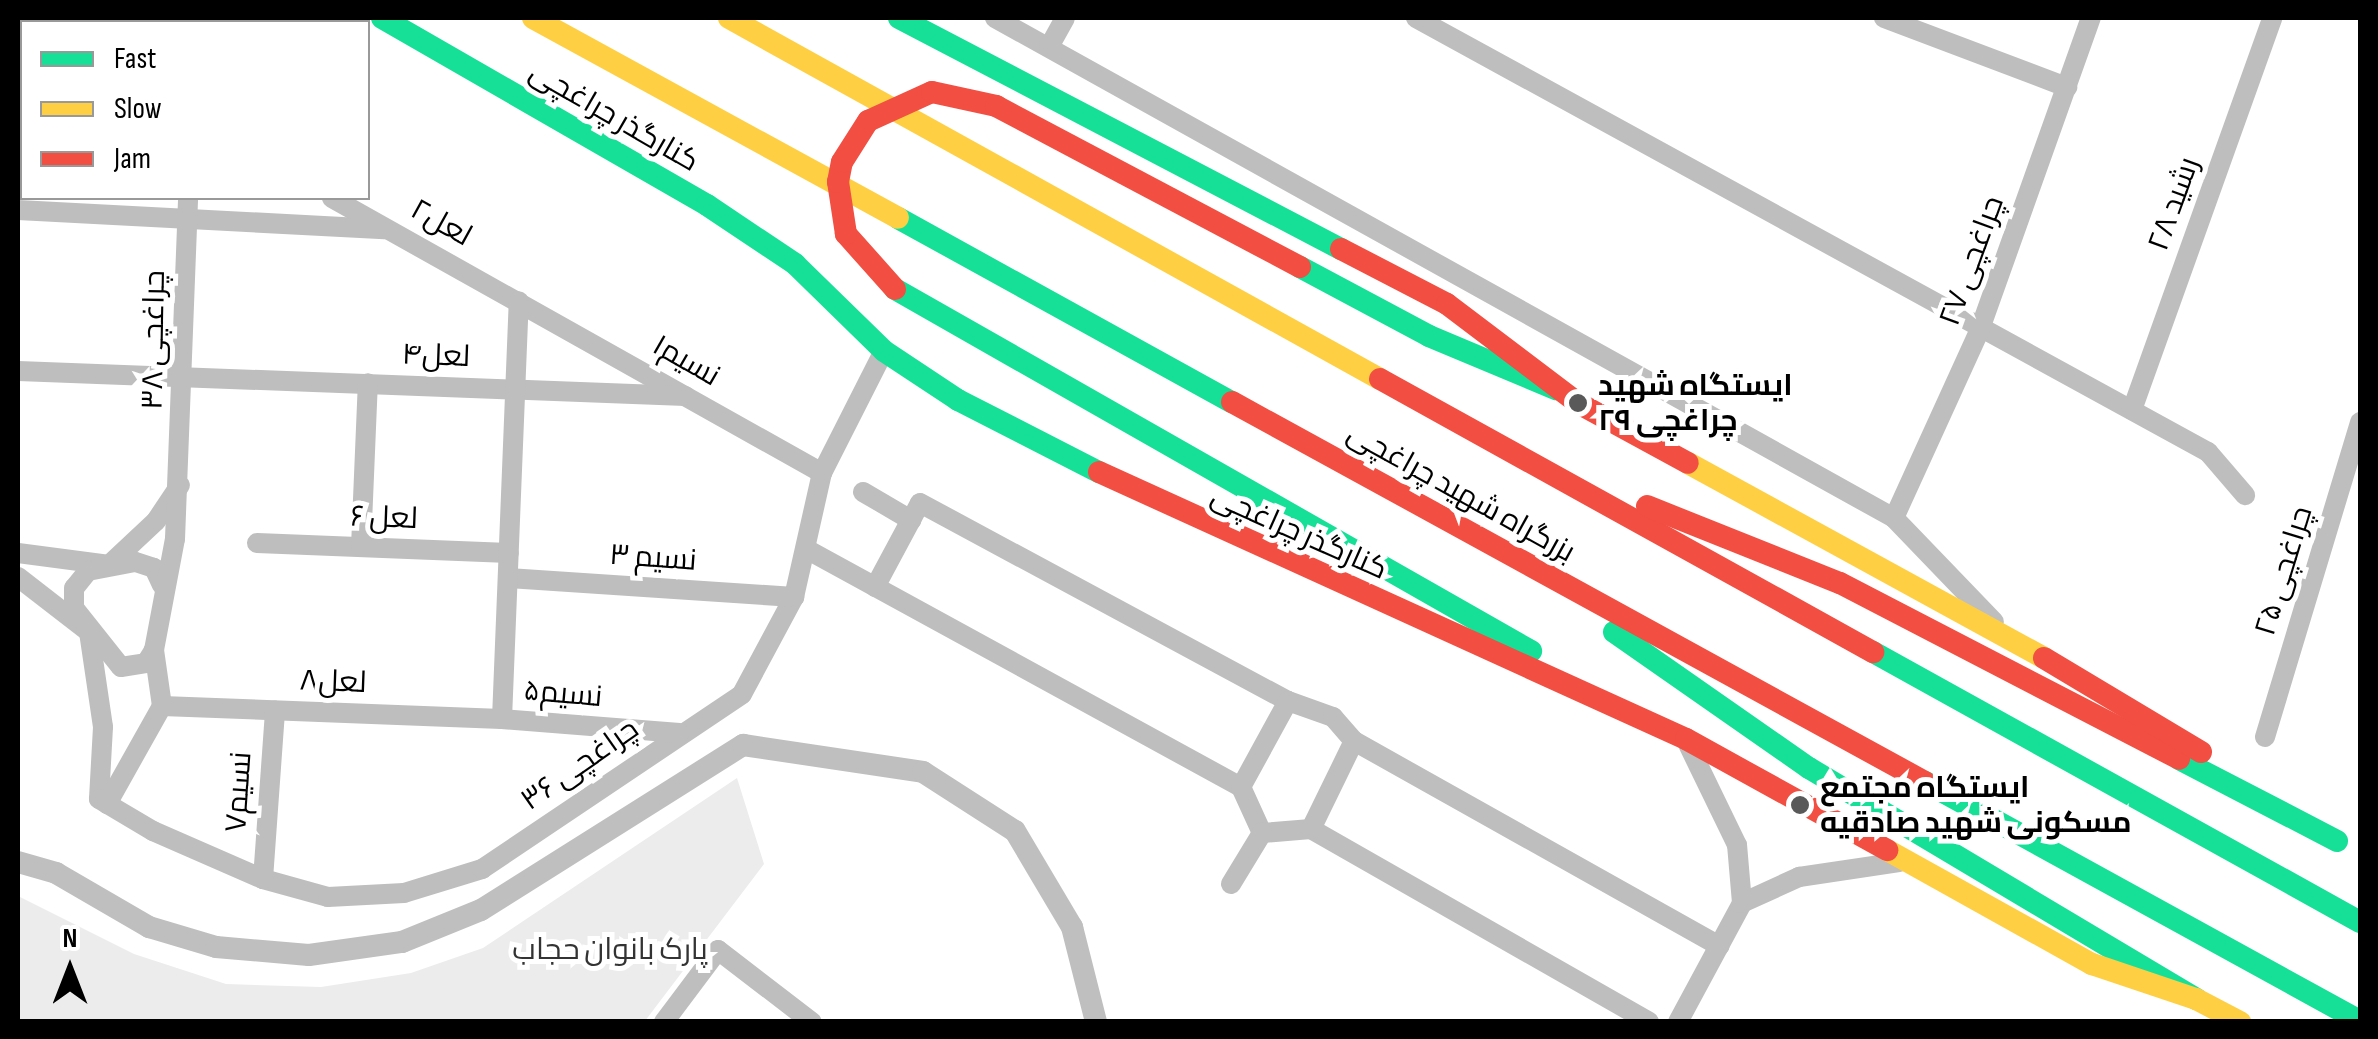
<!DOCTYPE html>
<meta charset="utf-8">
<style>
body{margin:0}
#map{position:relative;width:2378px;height:1039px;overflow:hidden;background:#fff;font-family:"Sofia Sans Condensed",Cairo,sans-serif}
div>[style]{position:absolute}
.green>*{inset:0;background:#ececec}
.canal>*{height:22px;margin:-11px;padding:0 11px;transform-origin:11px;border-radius:11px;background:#bfbfbf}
.street>*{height:20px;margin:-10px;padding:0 10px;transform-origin:10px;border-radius:10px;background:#bebebe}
.fast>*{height:22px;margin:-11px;padding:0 11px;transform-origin:11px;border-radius:11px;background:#16e098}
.slow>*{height:22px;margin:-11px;padding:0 11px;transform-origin:11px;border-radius:11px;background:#ffcf43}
.jam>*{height:22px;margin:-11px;padding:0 11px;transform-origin:11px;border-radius:11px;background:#f24e42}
.dots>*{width:28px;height:28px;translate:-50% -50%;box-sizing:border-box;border:5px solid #fff;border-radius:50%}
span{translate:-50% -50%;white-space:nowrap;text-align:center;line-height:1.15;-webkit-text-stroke:10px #fff;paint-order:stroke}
.street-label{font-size:30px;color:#000}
.poi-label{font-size:30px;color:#000;font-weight:700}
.left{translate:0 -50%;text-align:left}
.park-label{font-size:30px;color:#333}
.frame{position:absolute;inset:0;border:20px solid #000;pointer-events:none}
.legend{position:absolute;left:20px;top:20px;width:350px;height:180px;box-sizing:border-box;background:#fff;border:2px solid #999;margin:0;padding:12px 18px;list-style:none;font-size:30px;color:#000}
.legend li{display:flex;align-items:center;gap:20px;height:50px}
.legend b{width:50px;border:2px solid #999}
.north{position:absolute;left:20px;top:919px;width:100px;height:100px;-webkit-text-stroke:8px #fff;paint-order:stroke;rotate:0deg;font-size:28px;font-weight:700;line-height:40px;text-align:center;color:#000}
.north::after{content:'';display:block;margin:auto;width:35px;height:45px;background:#000;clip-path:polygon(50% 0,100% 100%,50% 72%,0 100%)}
</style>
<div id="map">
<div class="green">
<div style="clip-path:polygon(737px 778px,764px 864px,645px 1021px,18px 1021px,18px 896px,134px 954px,226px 984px,321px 987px,411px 973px,483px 948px)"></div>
</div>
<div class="canal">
<div style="left:18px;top:862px;width:40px;rotate:16deg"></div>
<div style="left:56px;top:873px;width:108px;rotate:30.1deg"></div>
<div style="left:149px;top:927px;width:70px;rotate:16.6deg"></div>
<div style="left:216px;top:947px;width:93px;rotate:4.9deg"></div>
<div style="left:309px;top:955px;width:94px;rotate:-8deg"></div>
<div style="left:402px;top:942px;width:85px;rotate:-22.1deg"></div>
<div style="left:481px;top:910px;width:310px;rotate:-32.2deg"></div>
<div style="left:743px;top:745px;width:182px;rotate:8.5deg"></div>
<div style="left:923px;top:772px;width:109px;rotate:32.7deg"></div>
<div style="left:1015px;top:831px;width:112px;rotate:59.3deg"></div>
<div style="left:1072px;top:927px;width:98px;rotate:75.8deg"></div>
</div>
<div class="street">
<div style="left:995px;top:18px;width:1029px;rotate:29.08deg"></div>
<div style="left:1894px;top:518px;width:144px;rotate:46.1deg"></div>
<div style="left:1416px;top:18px;width:903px;rotate:28.72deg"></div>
<div style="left:2208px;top:452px;width:57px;rotate:49.3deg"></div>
<div style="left:1884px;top:18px;width:196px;rotate:20.7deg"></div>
<div style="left:195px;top:22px;width:4px;rotate:-90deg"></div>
<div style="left:18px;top:36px;width:4px;rotate:27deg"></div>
<div style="left:1049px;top:47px;width:33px;rotate:-61deg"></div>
<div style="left:332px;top:198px;width:562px;rotate:29.3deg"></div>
<div style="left:18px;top:210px;width:367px;rotate:3deg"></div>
<div style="left:18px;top:371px;width:668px;rotate:2.14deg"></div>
<div style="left:2132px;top:410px;width:416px;rotate:-70.3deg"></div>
<div style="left:863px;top:492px;width:56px;rotate:30.3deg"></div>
<div style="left:1894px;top:518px;width:208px;rotate:-65.5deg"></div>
<div style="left:1980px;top:329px;width:330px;rotate:-70.4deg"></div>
<div style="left:257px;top:543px;width:252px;rotate:2.3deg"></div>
<div style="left:361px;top:547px;width:164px;rotate:-87.6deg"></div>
<div style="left:808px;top:550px;width:494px;rotate:28.7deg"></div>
<div style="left:1241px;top:787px;width:51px;rotate:65.5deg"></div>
<div style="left:1262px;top:833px;width:49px;rotate:-4.7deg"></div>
<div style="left:1311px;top:829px;width:389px;rotate:29.7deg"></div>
<div style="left:18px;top:553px;width:92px;rotate:7.5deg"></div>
<div style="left:109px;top:565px;width:64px;rotate:-43.1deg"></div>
<div style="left:156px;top:521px;width:43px;rotate:-56.3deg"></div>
<div style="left:18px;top:577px;width:90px;rotate:37.8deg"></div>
<div style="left:89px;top:632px;width:96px;rotate:81.6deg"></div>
<div style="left:103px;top:727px;width:72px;rotate:93.2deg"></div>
<div style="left:99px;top:799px;width:63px;rotate:30.7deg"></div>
<div style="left:153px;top:831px;width:120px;rotate:23.6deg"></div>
<div style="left:263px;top:879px;width:67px;rotate:15.5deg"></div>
<div style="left:328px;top:897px;width:76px;rotate:-3deg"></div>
<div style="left:404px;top:893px;width:82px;rotate:-17.1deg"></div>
<div style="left:482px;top:869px;width:313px;rotate:-33.9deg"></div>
<div style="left:742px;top:694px;width:110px;rotate:-61.8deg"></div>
<div style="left:794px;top:597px;width:127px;rotate:-77.3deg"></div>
<div style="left:822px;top:473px;width:137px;rotate:-63.1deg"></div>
<div style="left:508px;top:578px;width:287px;rotate:3.8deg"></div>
<div style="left:162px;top:585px;width:19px;rotate:-115deg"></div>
<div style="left:154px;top:568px;width:20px;rotate:-162deg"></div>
<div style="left:135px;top:562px;width:48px;rotate:169.2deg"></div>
<div style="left:88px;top:571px;width:22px;rotate:129deg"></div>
<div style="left:74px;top:588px;width:20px;rotate:90deg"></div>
<div style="left:74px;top:608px;width:75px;rotate:51.5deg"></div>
<div style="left:121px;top:667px;width:25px;rotate:-9deg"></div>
<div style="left:146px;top:663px;width:15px;rotate:-58deg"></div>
<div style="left:154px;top:650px;width:113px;rotate:-79.3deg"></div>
<div style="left:175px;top:539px;width:341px;rotate:-87.8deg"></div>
<div style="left:875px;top:587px;width:95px;rotate:-61.8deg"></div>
<div style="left:920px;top:503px;width:418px;rotate:28.3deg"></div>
<div style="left:1288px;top:701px;width:48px;rotate:19.6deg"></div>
<div style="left:1333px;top:717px;width:32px;rotate:49deg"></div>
<div style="left:1354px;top:741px;width:419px;rotate:29.3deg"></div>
<div style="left:162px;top:706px;width:340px;rotate:2.2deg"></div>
<div style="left:502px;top:719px;width:178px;rotate:4.5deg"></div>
<div style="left:502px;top:719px;width:418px;rotate:-87.7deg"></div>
<div style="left:2265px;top:737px;width:329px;rotate:-73.2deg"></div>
<div style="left:1241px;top:787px;width:98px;rotate:-61.3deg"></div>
<div style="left:107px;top:804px;width:112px;rotate:-60.7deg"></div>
<div style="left:162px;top:706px;width:57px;rotate:-98.1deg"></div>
<div style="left:1311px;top:829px;width:98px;rotate:-64deg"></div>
<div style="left:263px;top:879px;width:169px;rotate:-85.9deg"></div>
<div style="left:1231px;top:884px;width:60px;rotate:-58.7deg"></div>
<div style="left:1742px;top:903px;width:63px;rotate:-24.5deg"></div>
<div style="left:1799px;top:877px;width:101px;rotate:-8.5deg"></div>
<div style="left:664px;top:1022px;width:90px;rotate:-53.1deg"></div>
<div style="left:718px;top:950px;width:118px;rotate:37.5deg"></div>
<div style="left:1678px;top:1022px;width:135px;rotate:-61.7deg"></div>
<div style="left:1742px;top:903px;width:58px;rotate:-94.9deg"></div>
<div style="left:1737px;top:845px;width:117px;rotate:-115.9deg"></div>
</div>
<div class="fast">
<div style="left:382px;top:18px;width:375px;rotate:29.9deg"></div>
<div style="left:707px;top:205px;width:106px;rotate:33.8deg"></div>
<div style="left:795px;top:264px;width:124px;rotate:44.3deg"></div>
<div style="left:884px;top:351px;width:89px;rotate:33.5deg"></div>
<div style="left:958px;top:400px;width:158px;rotate:27.1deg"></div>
<div style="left:899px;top:18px;width:499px;rotate:27.6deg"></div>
<div style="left:898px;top:218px;width:381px;rotate:28.9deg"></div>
<div style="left:1300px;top:267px;width:146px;rotate:28.1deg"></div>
<div style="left:1429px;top:336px;width:138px;rotate:22.7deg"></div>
<div style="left:895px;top:289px;width:732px;rotate:29.65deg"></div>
<div style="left:1614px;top:632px;width:238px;rotate:34.9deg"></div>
<div style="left:1809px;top:768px;width:451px;rotate:30.8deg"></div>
<div style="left:1873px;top:652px;width:557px;rotate:29deg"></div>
<div style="left:2179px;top:759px;width:178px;rotate:27.4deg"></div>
<div style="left:1925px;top:782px;width:496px;rotate:28.8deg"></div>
</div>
<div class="slow">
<div style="left:533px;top:18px;width:416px;rotate:28.7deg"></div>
<div style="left:729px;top:18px;width:744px;rotate:29.01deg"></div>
<div style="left:1688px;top:463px;width:406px;rotate:28.7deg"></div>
<div style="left:1887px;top:850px;width:235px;rotate:29.1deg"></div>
<div style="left:2092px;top:964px;width:110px;rotate:18.6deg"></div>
<div style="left:2196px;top:999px;width:50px;rotate:27.6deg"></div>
</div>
<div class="jam">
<div style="left:1341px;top:249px;width:119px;rotate:27.4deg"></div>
<div style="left:1447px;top:304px;width:164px;rotate:37.1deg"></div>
<div style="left:1578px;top:403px;width:125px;rotate:28.6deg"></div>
<div style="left:895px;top:289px;width:74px;rotate:-131.7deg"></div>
<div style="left:846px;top:234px;width:53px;rotate:-98.7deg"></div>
<div style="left:838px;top:182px;width:20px;rotate:-79deg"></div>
<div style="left:842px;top:162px;width:49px;rotate:-57.6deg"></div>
<div style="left:868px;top:121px;width:70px;rotate:-24.4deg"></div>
<div style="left:932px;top:92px;width:66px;rotate:12.3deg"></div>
<div style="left:996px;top:106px;width:344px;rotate:27.9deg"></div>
<div style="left:1380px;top:379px;width:564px;rotate:28.98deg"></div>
<div style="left:1232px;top:402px;width:790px;rotate:28.74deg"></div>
<div style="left:1099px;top:472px;width:645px;rotate:24.46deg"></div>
<div style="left:1686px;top:739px;width:230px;rotate:28.9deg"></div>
<div style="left:1647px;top:506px;width:208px;rotate:21.8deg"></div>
<div style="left:1840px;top:583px;width:382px;rotate:27.4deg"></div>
<div style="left:2044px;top:658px;width:183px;rotate:30.9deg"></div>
</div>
<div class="dots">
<div style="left:1578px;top:403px;background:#595959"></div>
<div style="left:1800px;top:805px;background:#595959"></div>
</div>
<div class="street-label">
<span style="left:614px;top:117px;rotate:30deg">کنارگذر چراغچی</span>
<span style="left:2174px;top:204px;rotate:-70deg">رشید ۲۸</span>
<span style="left:441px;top:223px;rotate:29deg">لعل۲</span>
<span style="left:1972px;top:261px;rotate:-70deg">چراغچی ۲۷</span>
<span style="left:154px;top:340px;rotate:-89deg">چراغچی ۳۸</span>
<span style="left:436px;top:356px;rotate:2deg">لعل۴</span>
<span style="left:686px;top:361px;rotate:30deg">نسیم۱</span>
<span style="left:1461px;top:493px;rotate:29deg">بزرگراه شهید چراغچی</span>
<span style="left:384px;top:518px;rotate:2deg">لعل ۶</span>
<span style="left:1299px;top:533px;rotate:24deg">کنارگذر چراغچی</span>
<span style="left:653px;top:558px;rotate:4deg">نسیم ۳</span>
<span style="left:2284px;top:571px;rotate:-73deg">چراغچی ۲۵</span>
<span style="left:333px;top:682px;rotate:2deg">لعل۸</span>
<span style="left:563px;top:694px;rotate:5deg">نسیم۵</span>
<span style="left:580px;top:765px;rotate:-35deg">چراغچی ۳۶</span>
<span style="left:239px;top:792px;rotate:-86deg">نسیم۷</span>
</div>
<div class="poi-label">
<span class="left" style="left:1598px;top:403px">ایستگاه شهید<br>چراغچی ۲۹</span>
<span class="left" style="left:1820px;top:805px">ایستگاه مجتمع<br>مسکونی شهید صادقیه</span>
</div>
<div class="park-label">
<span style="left:610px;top:950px">پارک بانوان حجاب</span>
</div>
<div class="frame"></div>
<ul class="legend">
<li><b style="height:12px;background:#16e098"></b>Fast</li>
<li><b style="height:12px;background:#ffcf43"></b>Slow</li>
<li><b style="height:12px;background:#f24e42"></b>Jam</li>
</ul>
<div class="north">N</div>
</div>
